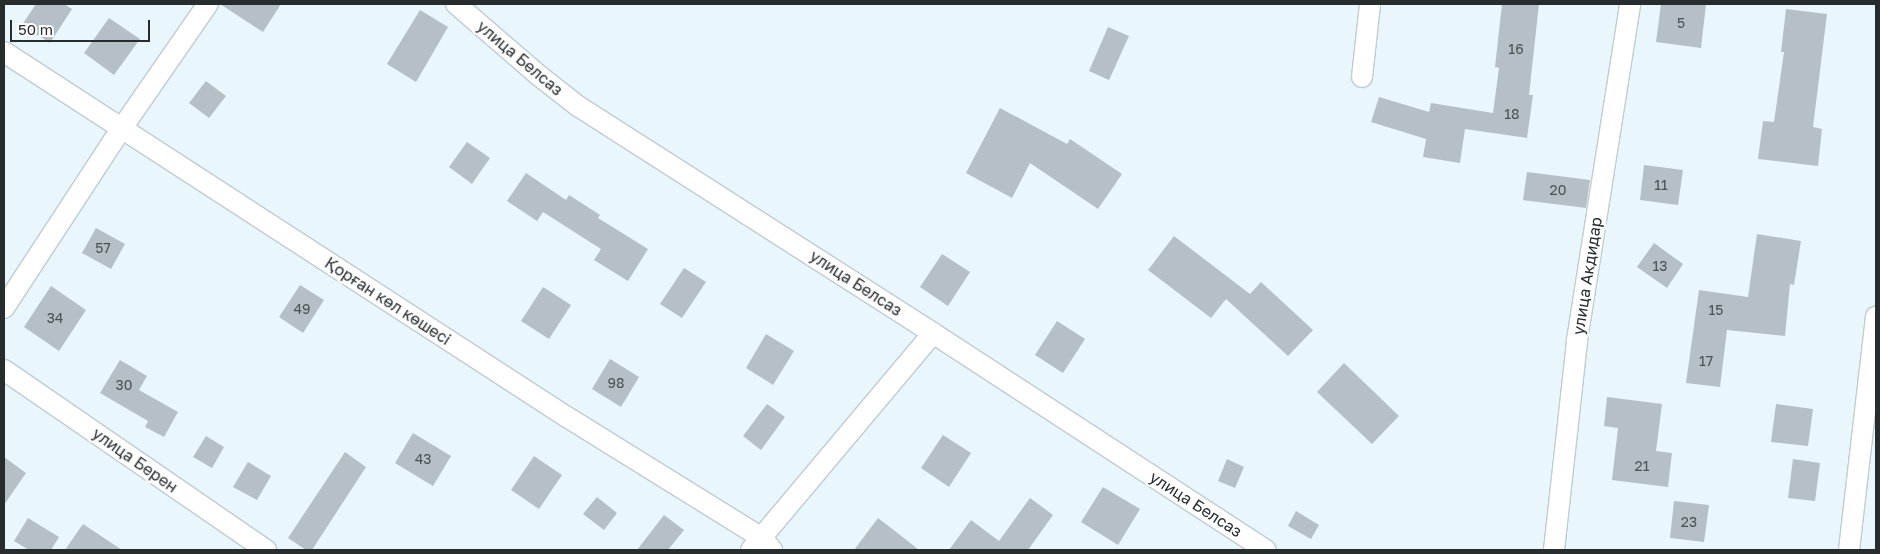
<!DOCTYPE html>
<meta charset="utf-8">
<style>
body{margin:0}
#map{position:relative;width:1880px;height:554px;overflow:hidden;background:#e9f6fb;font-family:"Golos Text",sans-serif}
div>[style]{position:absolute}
.building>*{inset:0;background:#b4c0c5}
.roads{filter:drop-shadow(1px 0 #c0ccd1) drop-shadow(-1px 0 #c0ccd1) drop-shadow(0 1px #c0ccd1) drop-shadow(0 -1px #c0ccd1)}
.street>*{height:20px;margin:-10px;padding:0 10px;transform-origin:10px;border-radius:10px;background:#fff}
span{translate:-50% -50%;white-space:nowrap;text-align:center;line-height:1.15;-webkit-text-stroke:4.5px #fff;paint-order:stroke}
.number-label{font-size:14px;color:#4a5154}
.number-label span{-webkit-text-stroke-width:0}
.street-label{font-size:16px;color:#272c2e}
.frame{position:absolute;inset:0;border:5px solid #272c2e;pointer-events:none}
.scale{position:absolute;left:10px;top:20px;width:140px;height:22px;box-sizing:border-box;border:2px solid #272c2e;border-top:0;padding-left:6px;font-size:15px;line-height:18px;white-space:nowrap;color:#272c2e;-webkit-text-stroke:4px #fff;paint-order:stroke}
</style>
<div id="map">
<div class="building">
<div style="clip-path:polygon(36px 4px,64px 4px,72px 9px,50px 43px,22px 25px)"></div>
<div style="clip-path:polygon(220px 4px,281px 4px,263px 32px)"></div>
<div style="clip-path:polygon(1502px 4px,1539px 4px,1529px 95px,1533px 95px,1527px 138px,1465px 129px,1460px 163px,1423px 157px,1426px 139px,1371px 122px,1379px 97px,1429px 112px,1431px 103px,1493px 113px,1499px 68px,1495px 67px)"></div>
<div style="clip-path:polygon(1661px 4px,1706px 4px,1701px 48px,1656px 42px)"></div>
<div style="clip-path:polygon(1786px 9px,1827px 14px,1813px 127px,1822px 129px,1818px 166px,1758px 159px,1763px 121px,1774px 122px,1784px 52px,1781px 52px)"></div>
<div style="clip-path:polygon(420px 10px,448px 27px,416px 82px,387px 64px)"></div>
<div style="clip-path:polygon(109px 18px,140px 39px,114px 75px,84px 53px)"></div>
<div style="clip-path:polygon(1108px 27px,1129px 36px,1109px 80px,1089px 71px)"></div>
<div style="clip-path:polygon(206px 81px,226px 96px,209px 118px,189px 103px)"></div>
<div style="clip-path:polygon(1000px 108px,1067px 144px,1070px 139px,1122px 174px,1098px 209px,1030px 163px,1012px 198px,966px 173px)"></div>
<div style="clip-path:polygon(467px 142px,490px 158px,472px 184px,449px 167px)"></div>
<div style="clip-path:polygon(1644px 165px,1683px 170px,1678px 205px,1640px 200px)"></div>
<div style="clip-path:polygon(1527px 172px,1590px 180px,1586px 208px,1523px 200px)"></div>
<div style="clip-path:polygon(526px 173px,566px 200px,569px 195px,600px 215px,598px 218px,648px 249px,628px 281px,594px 260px,601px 249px,543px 212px,537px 221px,507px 201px)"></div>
<div style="clip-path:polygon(96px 228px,125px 244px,111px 269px,82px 253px)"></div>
<div style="clip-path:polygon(1757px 234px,1801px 241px,1794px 285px,1790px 284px,1785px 336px,1727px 330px,1720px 387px,1686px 383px,1699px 290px,1748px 297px)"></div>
<div style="clip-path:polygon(1174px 236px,1250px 294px,1261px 282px,1313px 330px,1288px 356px,1226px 299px,1211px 318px,1148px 270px)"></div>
<div style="clip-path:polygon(1654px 243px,1683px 264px,1667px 288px,1637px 267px)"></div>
<div style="clip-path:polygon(942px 254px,970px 272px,948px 306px,920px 287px)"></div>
<div style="clip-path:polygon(684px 268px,706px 282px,682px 318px,660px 304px)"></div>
<div style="clip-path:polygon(300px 285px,324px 300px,303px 333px,279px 317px)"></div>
<div style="clip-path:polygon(51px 286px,86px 310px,59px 351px,24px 327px)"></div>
<div style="clip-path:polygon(543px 287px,571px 305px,549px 339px,521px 321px)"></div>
<div style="clip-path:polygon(1057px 321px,1085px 339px,1063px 373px,1035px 355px)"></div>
<div style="clip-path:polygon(766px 334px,794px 351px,773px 385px,746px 368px)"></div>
<div style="clip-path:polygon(610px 359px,639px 377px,621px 407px,592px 389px)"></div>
<div style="clip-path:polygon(120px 360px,147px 376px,139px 390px,178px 412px,164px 437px,145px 427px,148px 421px,100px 393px)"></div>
<div style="clip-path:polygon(1344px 363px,1399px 416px,1372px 444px,1317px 392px)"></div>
<div style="clip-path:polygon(1607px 397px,1662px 404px,1656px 451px,1672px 453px,1668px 487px,1612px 480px,1618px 428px,1604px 426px)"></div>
<div style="clip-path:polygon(767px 404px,785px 417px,761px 450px,743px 436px)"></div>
<div style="clip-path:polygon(1776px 404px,1813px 409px,1808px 446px,1771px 442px)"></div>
<div style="clip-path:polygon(413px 433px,451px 456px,433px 486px,395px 463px)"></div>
<div style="clip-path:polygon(943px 435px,971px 453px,949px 487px,921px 468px)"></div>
<div style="clip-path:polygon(206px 436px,224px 447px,212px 468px,193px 457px)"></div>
<div style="clip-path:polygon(345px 452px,366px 467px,312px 550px,306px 550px,288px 538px)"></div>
<div style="clip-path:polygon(534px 456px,562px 475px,539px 509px,511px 490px)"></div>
<div style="clip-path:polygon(4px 457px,26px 473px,4px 505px)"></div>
<div style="clip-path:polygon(1227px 459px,1244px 467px,1235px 488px,1218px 481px)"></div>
<div style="clip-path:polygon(1793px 459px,1820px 463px,1815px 501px,1788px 498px)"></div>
<div style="clip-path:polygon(248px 462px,271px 476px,257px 500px,233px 487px)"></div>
<div style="clip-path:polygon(1103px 487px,1140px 509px,1118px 545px,1081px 522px)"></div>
<div style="clip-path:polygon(597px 497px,617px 513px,604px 530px,583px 514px)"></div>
<div style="clip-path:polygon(1030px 498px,1053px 515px,1028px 550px,949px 550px,971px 520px,999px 541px)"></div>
<div style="clip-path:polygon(1674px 501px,1709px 505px,1704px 542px,1670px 538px)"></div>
<div style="clip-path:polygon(1296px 511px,1319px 525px,1311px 539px,1288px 526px)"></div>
<div style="clip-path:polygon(664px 515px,684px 530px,668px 550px,637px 550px)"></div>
<div style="clip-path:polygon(28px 518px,59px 537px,51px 550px,29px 550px,14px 541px)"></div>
<div style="clip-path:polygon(878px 518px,904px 538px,919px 550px,854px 550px)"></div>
<div style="clip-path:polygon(83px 524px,122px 550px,65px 550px)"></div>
</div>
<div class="roads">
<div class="street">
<div style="left:456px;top:4px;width:107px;rotate:40.8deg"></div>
<div style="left:537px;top:74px;width:52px;rotate:38deg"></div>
<div style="left:578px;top:106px;width:421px;rotate:32.6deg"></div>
<div style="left:933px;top:333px;width:397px;rotate:33.1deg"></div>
<div style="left:4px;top:52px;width:671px;rotate:32.96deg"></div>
<div style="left:567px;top:417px;width:229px;rotate:31.8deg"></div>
<div style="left:762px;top:538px;width:16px;rotate:50deg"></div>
<div style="left:1362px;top:77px;width:73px;rotate:-83.7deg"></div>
<div style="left:4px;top:308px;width:215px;rotate:-56.8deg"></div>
<div style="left:122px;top:128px;width:151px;rotate:-55.3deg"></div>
<div style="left:4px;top:370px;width:318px;rotate:34.5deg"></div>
<div style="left:751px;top:550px;width:283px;rotate:-50deg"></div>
<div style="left:1554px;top:550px;width:211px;rotate:-83.7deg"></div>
<div style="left:1577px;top:340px;width:340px;rotate:-81deg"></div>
<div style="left:1849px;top:550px;width:235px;rotate:-83.4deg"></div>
</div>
</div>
<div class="number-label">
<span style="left:1681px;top:23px">5</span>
<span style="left:1516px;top:49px">16</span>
<span style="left:1512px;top:114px">18</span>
<span style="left:1661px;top:185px">11</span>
<span style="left:1558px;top:190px">20</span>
<span style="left:103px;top:248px">57</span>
<span style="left:1660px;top:266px">13</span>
<span style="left:302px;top:309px">49</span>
<span style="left:1716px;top:310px">15</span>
<span style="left:55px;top:318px">34</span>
<span style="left:1706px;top:361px">17</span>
<span style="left:616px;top:383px">98</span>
<span style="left:124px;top:385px">30</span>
<span style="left:423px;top:459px">43</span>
<span style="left:1642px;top:466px">21</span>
<span style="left:1689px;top:522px">23</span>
</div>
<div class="street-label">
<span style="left:520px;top:58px;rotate:40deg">улица Белсаз</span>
<span style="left:1587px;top:276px;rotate:-81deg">улица Акдидар</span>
<span style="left:856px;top:283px;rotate:33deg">улица Белсаз</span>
<span style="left:388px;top:301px;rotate:33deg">Қорған көл көшесі</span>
<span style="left:135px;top:460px;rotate:35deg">улица Берен</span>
<span style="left:1196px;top:504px;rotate:33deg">улица Белсаз</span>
</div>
<div class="frame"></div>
<div class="scale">50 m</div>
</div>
